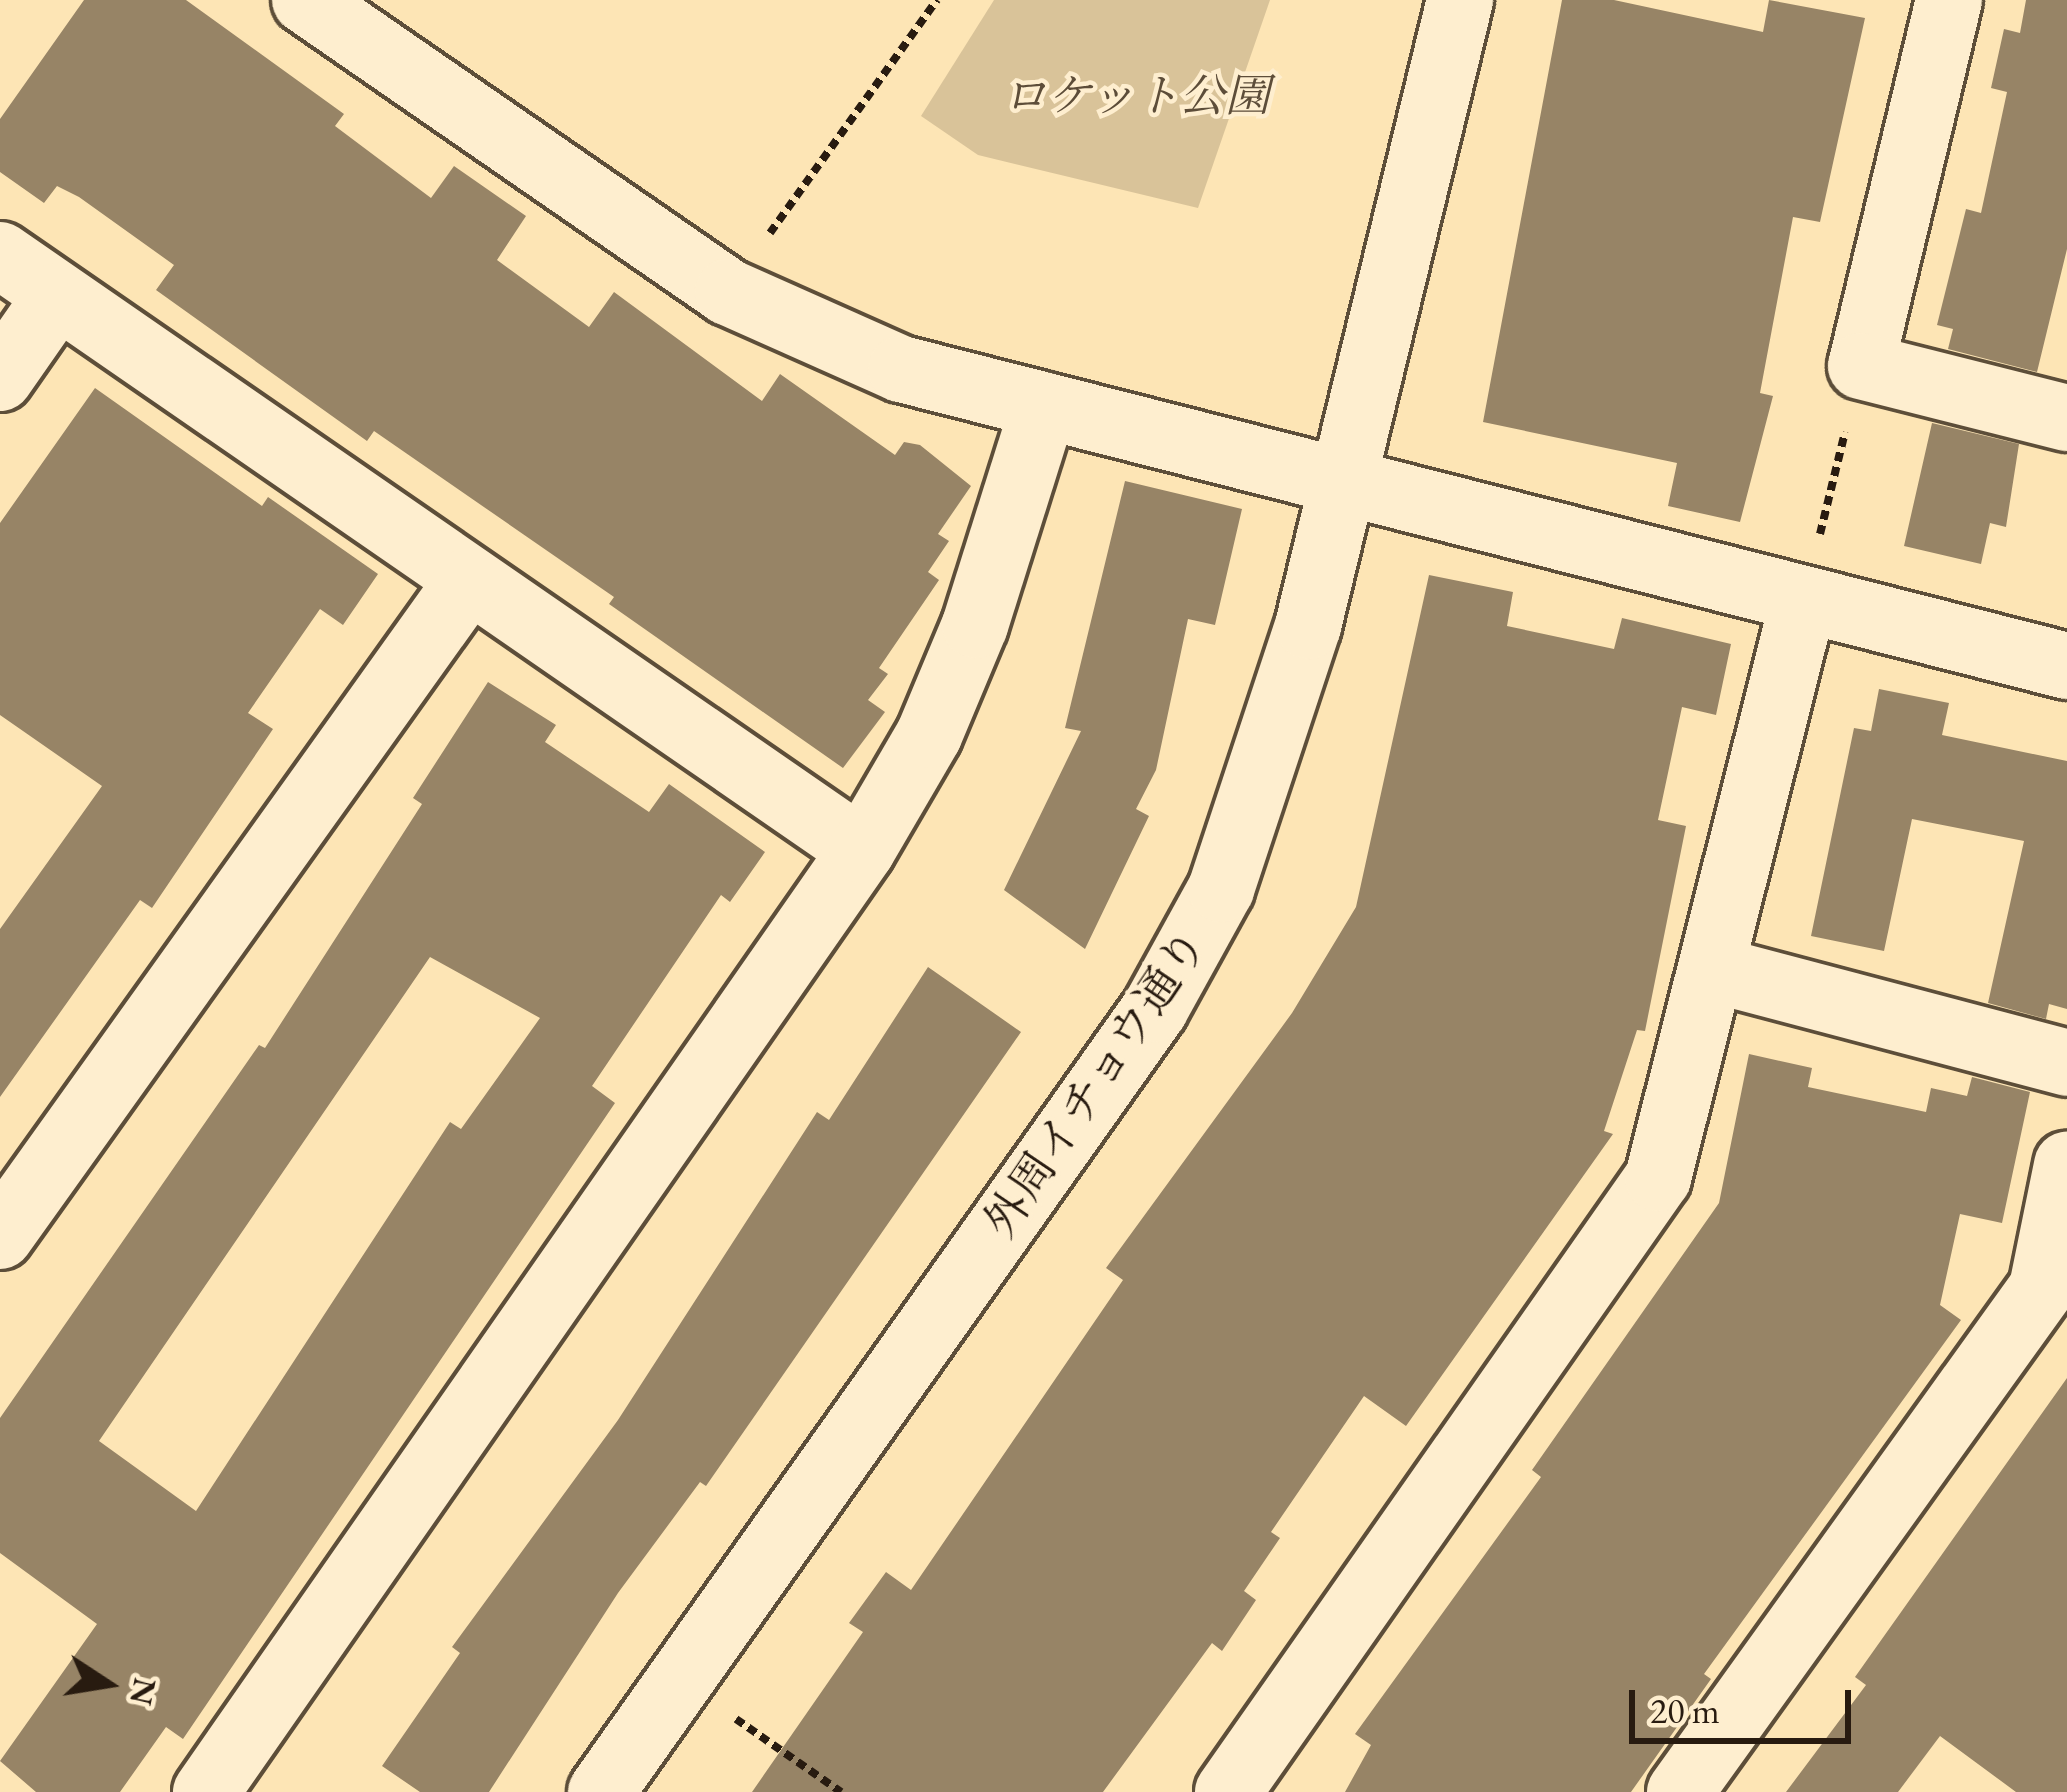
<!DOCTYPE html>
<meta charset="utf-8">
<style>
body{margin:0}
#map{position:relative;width:2067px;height:1792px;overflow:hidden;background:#fde5b5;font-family:"EB Garamond","Noto Serif JP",serif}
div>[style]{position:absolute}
.green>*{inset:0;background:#d9c399}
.building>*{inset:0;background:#978466}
.path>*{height:8px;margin-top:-4px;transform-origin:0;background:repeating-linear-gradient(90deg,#281b10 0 9px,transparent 0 15px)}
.roads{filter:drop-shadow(3px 0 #5d4e39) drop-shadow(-3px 0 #5d4e39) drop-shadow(0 3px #5d4e39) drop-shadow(0 -3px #5d4e39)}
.street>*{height:66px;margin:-33px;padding:0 33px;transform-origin:33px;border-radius:33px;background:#feeecf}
.secondary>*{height:66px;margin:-33px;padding:0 33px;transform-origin:33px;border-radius:33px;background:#feeecf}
span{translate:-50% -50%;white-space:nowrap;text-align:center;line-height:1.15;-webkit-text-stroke:9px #feeecf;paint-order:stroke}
.park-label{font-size:45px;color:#5d4d39;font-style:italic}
.street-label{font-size:45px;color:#281b10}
.north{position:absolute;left:48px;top:1624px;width:120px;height:120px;-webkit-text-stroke:9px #feeecf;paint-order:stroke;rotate:102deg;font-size:33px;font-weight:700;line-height:48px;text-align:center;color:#281b10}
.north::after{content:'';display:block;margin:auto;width:42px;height:54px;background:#281b10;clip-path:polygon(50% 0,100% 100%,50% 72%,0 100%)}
.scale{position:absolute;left:1629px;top:1690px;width:222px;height:54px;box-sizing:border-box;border:6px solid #281b10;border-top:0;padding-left:15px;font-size:36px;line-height:42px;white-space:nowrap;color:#281b10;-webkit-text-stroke:9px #feeecf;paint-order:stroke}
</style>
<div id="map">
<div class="green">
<div style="clip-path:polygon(994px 0,1270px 0,1198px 208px,978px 155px,921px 116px)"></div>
</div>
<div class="building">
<div style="clip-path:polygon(84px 0,186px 0,344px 114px,335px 126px,431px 198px,454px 166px,526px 216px,497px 260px,589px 327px,614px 292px,762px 401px,780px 374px,895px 455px,904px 442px,920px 445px,971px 486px,938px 534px,949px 541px,928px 572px,939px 580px,879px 668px,888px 674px,868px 700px,885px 712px,843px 768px,609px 604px,614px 597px,374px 431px,367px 441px,156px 290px,174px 265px,79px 197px,57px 186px,44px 203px,0 172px,0 119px)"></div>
<div style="clip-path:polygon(1562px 0,1614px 0,1763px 32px,1769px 0,1865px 18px,1820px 222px,1793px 217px,1760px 393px,1773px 396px,1740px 522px,1668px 506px,1677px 463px,1483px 422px)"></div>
<div style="clip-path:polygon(2026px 0,2067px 0,2067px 249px,2037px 372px,1948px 349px,1953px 329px,1937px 325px,1966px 209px,1981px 213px,2007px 92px,1991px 88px,2004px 29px,2020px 33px)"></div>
<div style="clip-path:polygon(95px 388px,262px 506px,268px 497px,378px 574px,343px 625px,320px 609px,248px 713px,273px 729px,152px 908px,140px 900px,0 1097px,0 929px,102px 786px,0 715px,0 523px)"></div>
<div style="clip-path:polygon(1932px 423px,2019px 444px,2006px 527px,1990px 523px,1981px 564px,1904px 546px)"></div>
<div style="clip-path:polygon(1125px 481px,1242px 509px,1215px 625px,1188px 619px,1156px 770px,1136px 809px,1149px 816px,1085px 949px,1004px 890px,1081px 731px,1065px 728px)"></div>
<div style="clip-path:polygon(1429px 575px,1513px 592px,1507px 626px,1614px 649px,1622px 618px,1731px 644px,1716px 715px,1682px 707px,1658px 820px,1686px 826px,1645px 1031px,1637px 1030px,1604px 1131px,1613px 1134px,1406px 1426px,1364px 1396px,1271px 1532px,1280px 1538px,1244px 1591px,1256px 1600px,1222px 1651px,1212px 1643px,1103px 1792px,752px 1792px,863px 1632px,849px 1623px,886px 1572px,911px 1590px,1123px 1280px,1106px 1268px,1292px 1013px,1356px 907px)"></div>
<div style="clip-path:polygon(evenodd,488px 682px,556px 725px,545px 742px,649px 812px,669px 784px,765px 852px,730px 902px,721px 895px,592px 1086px,615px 1103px,183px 1739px,166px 1727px,120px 1792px,36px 1792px,0 1761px,97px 1624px,0 1553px,0 1418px,259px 1045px,265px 1048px,422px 804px,413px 798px,488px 682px,430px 957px,540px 1018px,461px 1129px,450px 1122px,196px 1511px,99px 1441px,430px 957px)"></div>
<div style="clip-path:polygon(1879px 689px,1949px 703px,1942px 735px,2067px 761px,2067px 1009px,2049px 1004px,2046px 1019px,1988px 1003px,2024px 841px,1912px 819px,1884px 951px,1811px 936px,1854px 728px,1871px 731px)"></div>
<div style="clip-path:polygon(928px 967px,1021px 1032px,706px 1486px,700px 1482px,618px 1593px,489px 1792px,420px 1792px,382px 1766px,460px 1653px,452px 1647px,618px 1420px,817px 1112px,829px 1120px)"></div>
<div style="clip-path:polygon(1749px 1054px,1812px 1068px,1808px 1087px,1926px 1112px,1931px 1088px,1967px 1096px,1972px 1077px,2030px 1092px,2002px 1223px,1960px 1214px,1940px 1305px,1961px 1320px,1704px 1674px,1711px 1679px,1631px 1792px,1345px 1792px,1371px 1745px,1355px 1734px,1541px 1477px,1532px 1470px,1719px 1203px)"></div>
<div style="clip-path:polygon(2067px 1378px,2067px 1792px,2016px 1792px,1940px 1736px,1898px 1792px,1786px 1792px,1866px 1685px,1855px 1677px)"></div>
</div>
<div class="path">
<div style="left:770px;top:233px;width:287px;rotate:-54.4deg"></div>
<div style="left:1820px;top:534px;width:105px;rotate:-76.2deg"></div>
<div style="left:736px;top:1719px;width:128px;rotate:34.8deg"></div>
</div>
<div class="roads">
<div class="street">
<div style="left:1949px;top:0;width:376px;rotate:103.5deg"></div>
<div style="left:1861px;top:366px;width:212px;rotate:14.2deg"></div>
<div style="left:0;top:255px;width:1047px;rotate:34.62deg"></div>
<div style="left:0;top:378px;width:100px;rotate:-55.2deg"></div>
<div style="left:1712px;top:969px;width:367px;rotate:14.8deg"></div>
<div style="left:0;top:1236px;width:805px;rotate:-54.45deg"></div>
<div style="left:206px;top:1792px;width:1148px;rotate:-55.15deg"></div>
<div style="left:862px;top:850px;width:133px;rotate:-59.8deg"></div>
<div style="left:929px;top:735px;width:119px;rotate:-67.3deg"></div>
<div style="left:975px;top:625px;width:230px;rotate:-72.5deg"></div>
<div style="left:1228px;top:1792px;width:750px;rotate:-55deg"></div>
<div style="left:1658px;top:1178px;width:597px;rotate:-75.85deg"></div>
<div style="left:1680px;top:1792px;width:621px;rotate:-54.31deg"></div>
<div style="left:2042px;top:1288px;width:126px;rotate:-78.5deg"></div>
</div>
<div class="secondary">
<div style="left:305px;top:0;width:514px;rotate:34.62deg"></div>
<div style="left:728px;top:292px;width:189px;rotate:24deg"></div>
<div style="left:901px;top:369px;width:1203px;rotate:14.29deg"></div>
<div style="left:601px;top:1792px;width:959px;rotate:-54.72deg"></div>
<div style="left:1155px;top:1009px;width:137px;rotate:-61.2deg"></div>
<div style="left:1221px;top:889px;width:277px;rotate:-71.7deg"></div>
<div style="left:1308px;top:626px;width:644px;rotate:-76.35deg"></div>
</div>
</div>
<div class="park-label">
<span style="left:1136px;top:96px">ロケット公園</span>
</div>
<div class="street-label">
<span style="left:1095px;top:1083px;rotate:-56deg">外周イチョウ通り</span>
</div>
<div class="north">N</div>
<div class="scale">20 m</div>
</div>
